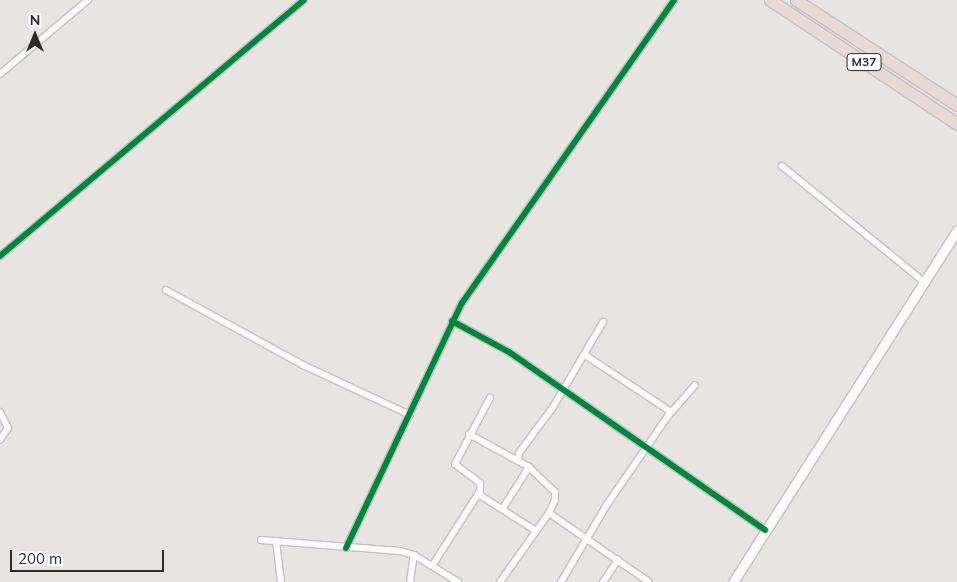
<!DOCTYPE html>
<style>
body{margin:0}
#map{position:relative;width:957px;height:582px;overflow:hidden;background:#e8e4e0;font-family:Mulish,sans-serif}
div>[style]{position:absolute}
.roads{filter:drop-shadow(1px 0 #c2c1c1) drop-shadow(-1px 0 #c2c1c1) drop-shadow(0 1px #c2c1c1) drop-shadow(0 -1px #c2c1c1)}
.street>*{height:6px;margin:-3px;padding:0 3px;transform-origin:3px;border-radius:3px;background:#fcfbfa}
.secondary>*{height:9px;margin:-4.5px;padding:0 4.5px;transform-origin:4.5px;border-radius:4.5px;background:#fcfbfa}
.highway>*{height:11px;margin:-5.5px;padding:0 5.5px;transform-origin:5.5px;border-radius:5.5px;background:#e8dad3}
.cycleway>*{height:6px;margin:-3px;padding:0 3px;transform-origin:3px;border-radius:3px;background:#00873e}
span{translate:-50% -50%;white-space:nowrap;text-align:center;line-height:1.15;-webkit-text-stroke:4px #fff;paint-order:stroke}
.shield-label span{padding:1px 4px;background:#fff;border:1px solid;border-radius:4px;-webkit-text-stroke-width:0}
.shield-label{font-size:12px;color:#2a2a2a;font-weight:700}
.north{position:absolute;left:10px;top:10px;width:50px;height:50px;-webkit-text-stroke:4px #fff;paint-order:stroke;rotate:0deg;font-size:14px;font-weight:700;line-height:20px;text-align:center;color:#2a2a2a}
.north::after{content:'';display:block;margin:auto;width:18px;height:22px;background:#2a2a2a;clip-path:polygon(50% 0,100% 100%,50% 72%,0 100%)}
.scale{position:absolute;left:10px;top:550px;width:154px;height:22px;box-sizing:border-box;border:2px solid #2a2a2a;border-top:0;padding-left:6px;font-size:15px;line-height:18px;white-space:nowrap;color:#2a2a2a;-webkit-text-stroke:4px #fff;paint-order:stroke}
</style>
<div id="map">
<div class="roads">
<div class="street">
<div style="left:0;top:74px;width:115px;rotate:-40.1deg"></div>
<div style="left:782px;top:166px;width:183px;rotate:39.2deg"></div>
<div style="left:0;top:256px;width:397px;rotate:-40.1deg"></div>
<div style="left:166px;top:290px;width:156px;rotate:28.7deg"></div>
<div style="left:303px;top:365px;width:118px;rotate:25deg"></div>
<div style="left:452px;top:321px;width:65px;rotate:28.5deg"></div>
<div style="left:509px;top:352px;width:312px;rotate:34.8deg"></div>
<div style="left:585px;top:355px;width:103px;rotate:33.5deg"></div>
<div style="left:0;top:412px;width:18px;rotate:63deg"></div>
<div style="left:8px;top:428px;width:14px;rotate:124deg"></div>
<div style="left:469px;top:434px;width:68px;rotate:28.8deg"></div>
<div style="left:529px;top:467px;width:36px;rotate:44deg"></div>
<div style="left:555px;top:492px;width:8px;rotate:90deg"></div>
<div style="left:555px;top:500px;width:14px;rotate:115deg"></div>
<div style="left:549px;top:513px;width:85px;rotate:125.4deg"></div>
<div style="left:518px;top:461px;width:8px;rotate:-83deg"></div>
<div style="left:519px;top:453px;width:57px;rotate:-53.5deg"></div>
<div style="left:553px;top:407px;width:99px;rotate:-59.5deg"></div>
<div style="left:478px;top:494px;width:69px;rotate:32.5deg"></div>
<div style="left:503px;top:508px;width:49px;rotate:-57.6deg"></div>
<div style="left:549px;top:513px;width:121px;rotate:34.6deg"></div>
<div style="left:261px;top:540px;width:139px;rotate:4.5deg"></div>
<div style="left:400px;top:551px;width:15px;rotate:16deg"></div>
<div style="left:414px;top:555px;width:52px;rotate:31.5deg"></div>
<div style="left:276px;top:541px;width:41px;rotate:83deg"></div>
<div style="left:346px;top:548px;width:271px;rotate:-64.7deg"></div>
<div style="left:462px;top:303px;width:370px;rotate:-55deg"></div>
<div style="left:432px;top:566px;width:89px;rotate:-57.4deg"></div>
<div style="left:480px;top:491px;width:8px;rotate:-90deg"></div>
<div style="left:480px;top:483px;width:31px;rotate:-143deg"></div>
<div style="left:455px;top:464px;width:75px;rotate:-62.1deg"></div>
<div style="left:410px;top:582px;width:27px;rotate:-82deg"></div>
<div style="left:561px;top:582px;width:92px;rotate:-59.3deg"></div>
<div style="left:608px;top:503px;width:106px;rotate:-55.4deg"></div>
<div style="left:668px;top:416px;width:41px;rotate:-48.9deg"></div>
<div style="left:603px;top:582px;width:27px;rotate:-56deg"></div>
</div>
<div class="secondary">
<div style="left:733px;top:582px;width:417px;rotate:-57.5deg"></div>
</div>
<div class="highway">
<div style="left:770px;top:0;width:224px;rotate:33.5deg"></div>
<div style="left:796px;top:0;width:192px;rotate:33.1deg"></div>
</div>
</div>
<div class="cycleway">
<div style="left:0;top:256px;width:397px;rotate:-40.1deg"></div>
<div style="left:452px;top:321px;width:65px;rotate:28.5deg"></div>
<div style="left:509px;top:352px;width:312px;rotate:34.8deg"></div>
<div style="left:346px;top:548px;width:271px;rotate:-64.7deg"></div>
<div style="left:462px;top:303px;width:370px;rotate:-55deg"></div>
</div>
<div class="shield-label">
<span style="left:864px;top:62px">M37</span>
</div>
<div class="north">N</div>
<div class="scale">200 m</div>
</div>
